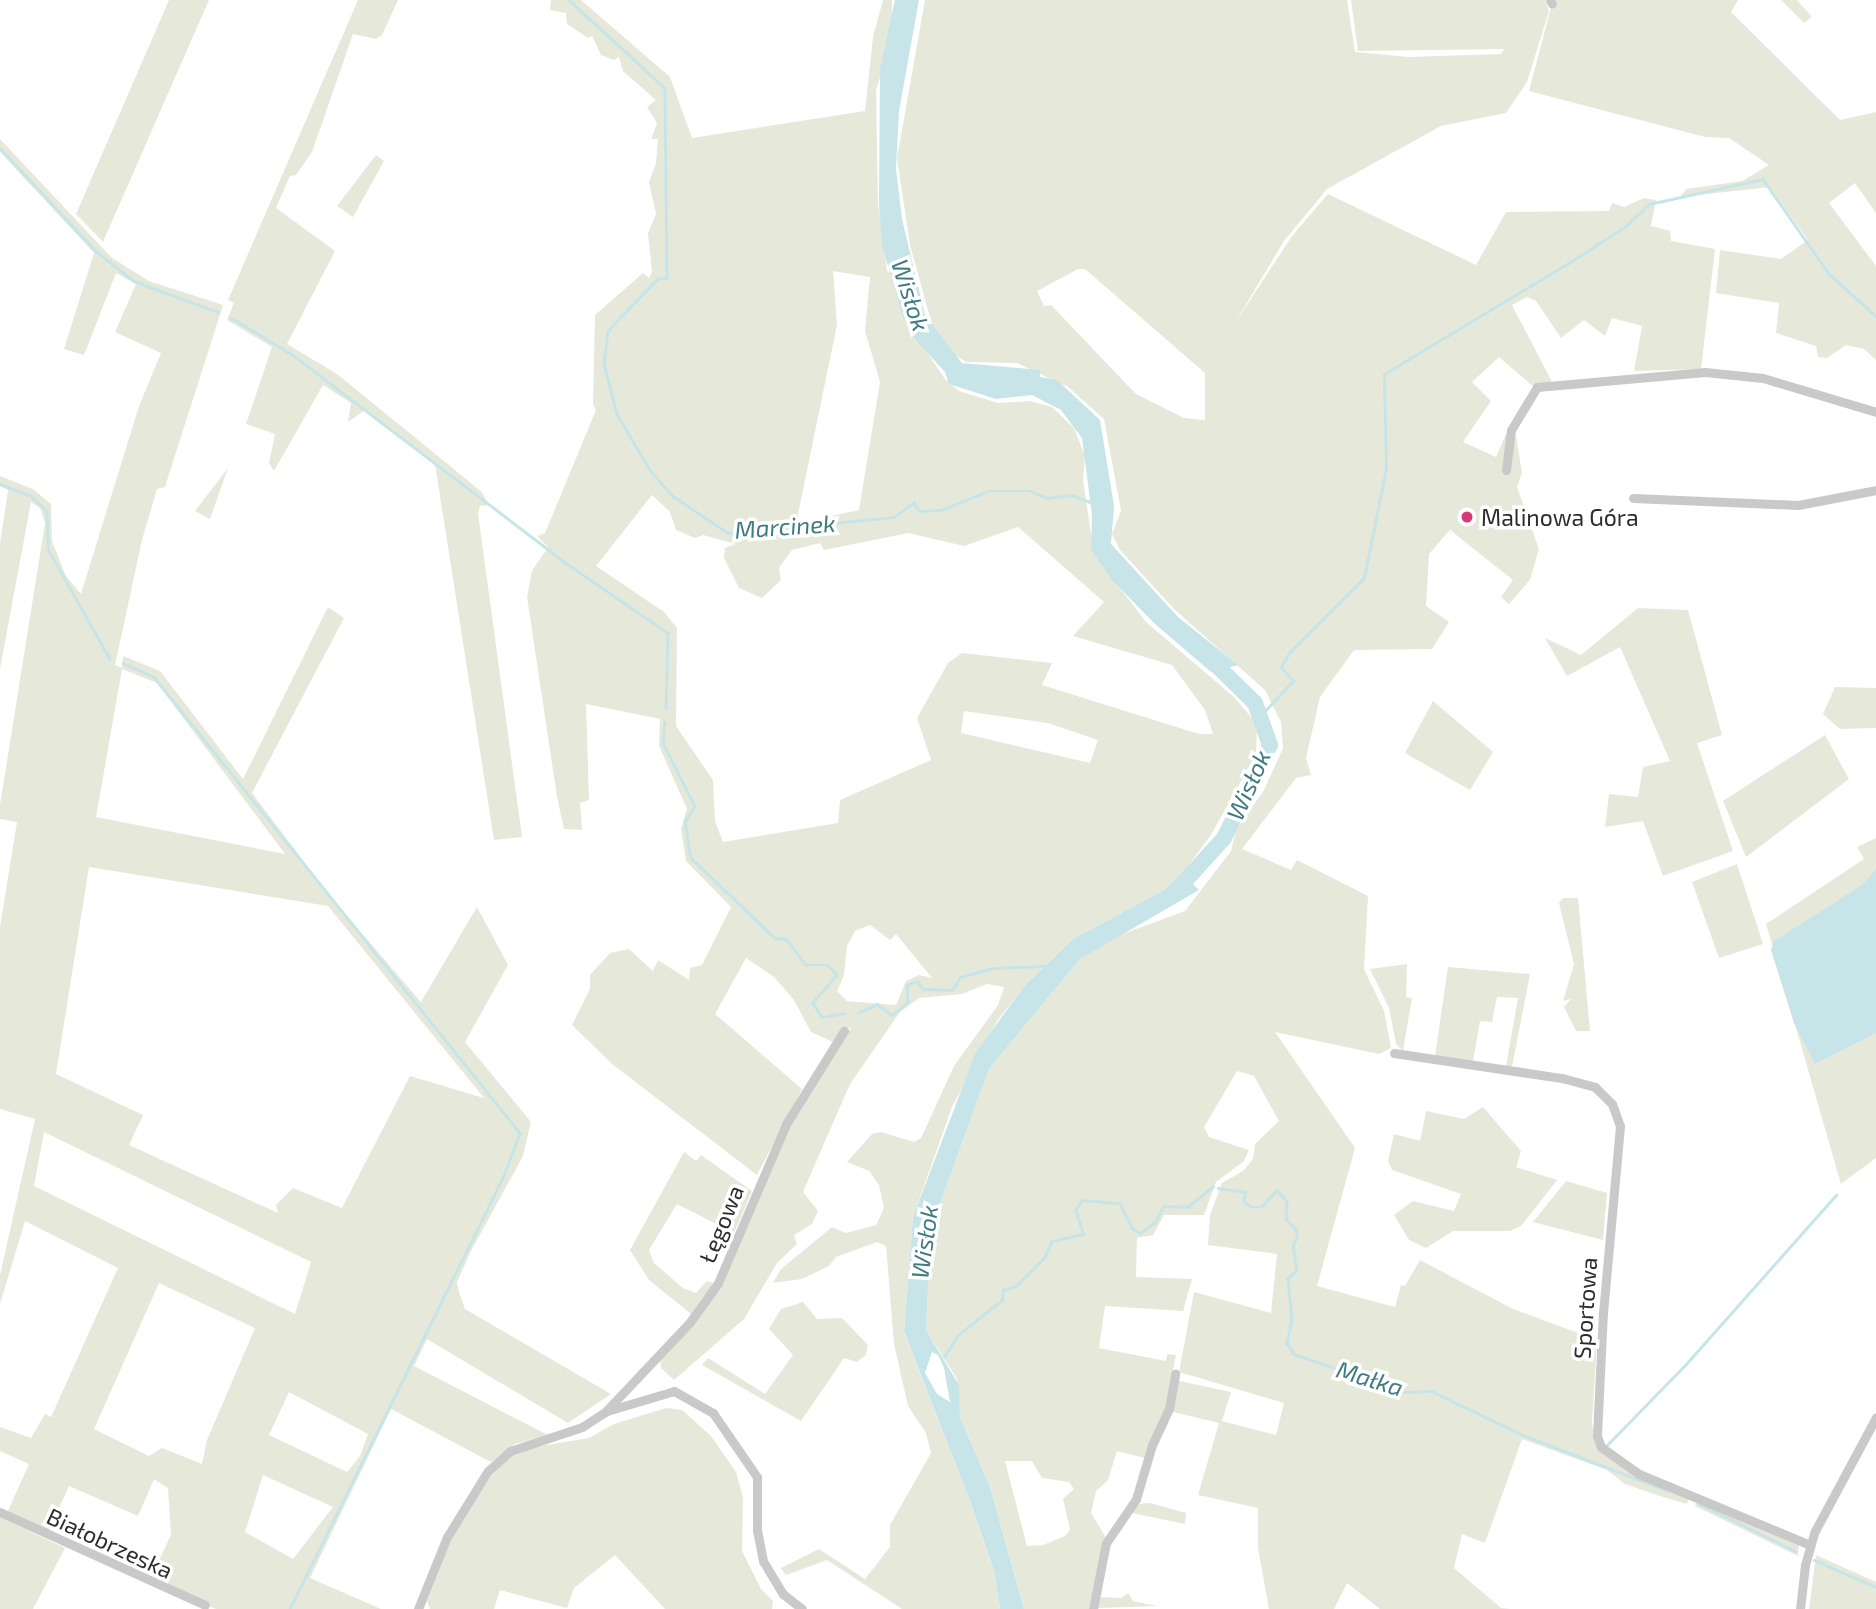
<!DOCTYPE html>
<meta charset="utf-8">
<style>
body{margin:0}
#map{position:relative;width:1876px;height:1609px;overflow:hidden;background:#fff;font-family:"Exo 2",sans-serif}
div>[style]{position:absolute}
.green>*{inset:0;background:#e6e9da}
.water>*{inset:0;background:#c7e5e8}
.stream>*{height:2.5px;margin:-1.25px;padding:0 1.25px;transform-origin:1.25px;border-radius:1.25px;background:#c7e5e8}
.river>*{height:16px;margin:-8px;padding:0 8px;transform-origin:8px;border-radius:8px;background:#c7e5e8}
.street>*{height:9px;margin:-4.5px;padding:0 4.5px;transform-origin:4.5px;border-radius:4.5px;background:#c9c9c9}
.dots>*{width:19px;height:19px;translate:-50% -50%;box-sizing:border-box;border:4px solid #fff;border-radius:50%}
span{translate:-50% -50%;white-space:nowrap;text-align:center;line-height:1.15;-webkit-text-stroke:7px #fff;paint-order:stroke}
.poi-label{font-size:23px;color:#2c2c2c}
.left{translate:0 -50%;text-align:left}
.street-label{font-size:23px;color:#2c2c2c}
.water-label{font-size:24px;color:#3e7b82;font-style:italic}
</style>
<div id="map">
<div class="green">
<div style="clip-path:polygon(169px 0,209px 0,103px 242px,76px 214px)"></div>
<div style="clip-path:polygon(358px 0,398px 0,382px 35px,376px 39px,353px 34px,312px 152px,296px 175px,290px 176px,276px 208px,335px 251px,287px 344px,337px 374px,482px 492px,489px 505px,480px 506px,478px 513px,522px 837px,494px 840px,435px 464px,365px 410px,348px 422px,351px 403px,323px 385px,274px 471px,269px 463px,275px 434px,246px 424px,272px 347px,227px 320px,234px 303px,228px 300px)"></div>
<div style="clip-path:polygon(evenodd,551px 0,581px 0,670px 77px,692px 138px,865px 111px,873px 37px,883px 0,892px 0,892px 38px,876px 90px,878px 204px,887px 271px,895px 277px,910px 327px,945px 379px,959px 391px,998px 403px,1030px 401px,1052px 407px,1074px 428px,1085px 456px,1083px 480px,1094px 554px,1146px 622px,1234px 697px,1257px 724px,1256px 754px,1211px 835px,1182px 874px,1164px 890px,1073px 939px,1024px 986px,997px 1021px,952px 1107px,913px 1217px,904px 1333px,972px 1506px,994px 1571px,1000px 1609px,902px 1609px,827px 1560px,786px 1575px,781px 1568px,819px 1549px,865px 1579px,890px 1547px,890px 1525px,931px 1453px,926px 1433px,908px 1406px,894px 1344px,886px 1246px,877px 1242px,836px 1257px,829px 1266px,802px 1279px,773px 1283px,781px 1269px,832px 1227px,846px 1233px,876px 1225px,884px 1208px,879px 1185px,869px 1171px,847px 1162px,872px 1134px,881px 1132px,914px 1142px,921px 1138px,954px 1066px,998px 1005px,1004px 987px,987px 984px,962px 994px,919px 998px,900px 1012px,850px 1084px,803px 1192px,818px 1211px,812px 1224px,794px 1235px,797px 1244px,777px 1263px,744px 1319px,674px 1380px,661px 1368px,660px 1358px,723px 1282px,776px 1153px,808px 1091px,851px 1028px,843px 1027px,833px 1042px,811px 1032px,794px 1000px,774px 977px,746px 958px,715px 1014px,802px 1089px,757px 1175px,612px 1064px,572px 1025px,590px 989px,590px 975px,610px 953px,629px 949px,653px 971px,658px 960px,689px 980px,690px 968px,702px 965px,731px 907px,686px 861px,681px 829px,687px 809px,659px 746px,660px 719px,586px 704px,589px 800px,580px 803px,582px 830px,564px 829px,557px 797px,527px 597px,532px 571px,548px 547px,537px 536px,545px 533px,596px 410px,593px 404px,595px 315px,643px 273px,649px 278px,652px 272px,648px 233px,656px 214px,649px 182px,656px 163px,658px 139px,651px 139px,657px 123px,647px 107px,656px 100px,623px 71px,619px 57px,614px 60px,601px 55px,592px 36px,588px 38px,567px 24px,566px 13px,550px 10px,551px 0,833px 271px,870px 277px,865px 331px,880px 382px,859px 510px,796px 524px,837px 325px,833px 271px,551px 0,652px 495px,670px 512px,676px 530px,695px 538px,703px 535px,736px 544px,725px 548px,724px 558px,739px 588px,762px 598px,781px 580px,779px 568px,792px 550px,820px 543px,824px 550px,908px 533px,964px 546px,1018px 527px,1104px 602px,1073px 636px,1172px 665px,1205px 710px,1213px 734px,1199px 734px,1042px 685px,1052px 663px,962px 653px,948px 663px,917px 718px,931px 760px,840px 800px,838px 823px,723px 842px,715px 821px,713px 780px,676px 726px,677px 628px,664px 612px,596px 566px,652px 495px,551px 0,964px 711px,1048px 723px,1098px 740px,1090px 763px,961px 733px,964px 711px,551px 0,870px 925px,890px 940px,896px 934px,932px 978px,919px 975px,906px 981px,896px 1005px,847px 1001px,837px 991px,844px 975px,847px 946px,855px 931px,870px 925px)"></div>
<div style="clip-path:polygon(evenodd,925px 0,1347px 0,1355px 52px,1409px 57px,1501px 54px,1504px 49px,1358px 51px,1351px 0,1545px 0,1549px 11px,1527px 82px,1506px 113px,1441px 126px,1327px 189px,1284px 241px,1235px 323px,1292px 236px,1328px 194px,1476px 265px,1506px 212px,1609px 211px,1612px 203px,1624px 207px,1644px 198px,1656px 200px,1651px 226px,1670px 231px,1671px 241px,1715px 249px,1701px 369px,1634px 371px,1642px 326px,1612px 318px,1605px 336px,1584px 320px,1561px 338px,1536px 301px,1527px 297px,1512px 305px,1552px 382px,1534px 387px,1499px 357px,1472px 382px,1491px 401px,1463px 442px,1496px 457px,1506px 434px,1516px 436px,1522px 473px,1517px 487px,1539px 549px,1530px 580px,1509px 604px,1501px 597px,1513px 580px,1450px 530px,1429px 554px,1426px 606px,1449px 622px,1432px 649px,1354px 650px,1320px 697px,1306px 758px,1311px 775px,1296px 778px,1242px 849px,1291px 870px,1297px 860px,1368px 896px,1364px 969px,1384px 1011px,1391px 1048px,1379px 1054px,1275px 1032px,1355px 1148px,1317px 1286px,1395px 1307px,1401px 1285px,1405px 1286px,1420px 1260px,1513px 1309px,1597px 1340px,1592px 1423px,1596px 1443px,1629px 1471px,1689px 1496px,1687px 1504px,1660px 1496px,1625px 1484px,1607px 1470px,1522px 1439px,1485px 1543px,1462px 1534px,1454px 1568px,1501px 1608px,1511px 1609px,1380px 1609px,1347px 1583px,1334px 1609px,1269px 1609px,1258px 1548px,1258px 1508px,1198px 1495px,1219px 1423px,1169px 1411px,1175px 1380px,1231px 1392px,1222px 1421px,1276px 1435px,1284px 1403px,1179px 1372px,1194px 1292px,1271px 1313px,1277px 1254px,1208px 1245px,1210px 1215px,1222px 1183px,1243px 1171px,1253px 1159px,1255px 1144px,1279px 1121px,1254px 1076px,1237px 1071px,1204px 1127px,1209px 1137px,1249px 1150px,1244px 1161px,1216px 1182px,1204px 1215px,1164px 1215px,1153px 1235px,1137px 1238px,1136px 1277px,1192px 1279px,1183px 1311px,1105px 1306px,1099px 1348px,1166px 1361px,1167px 1354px,1176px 1355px,1165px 1410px,1145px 1458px,1117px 1451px,1108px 1480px,1096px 1491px,1091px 1513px,1105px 1536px,1089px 1609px,1024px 1609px,990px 1487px,960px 1417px,957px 1379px,926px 1330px,930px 1247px,941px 1201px,989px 1069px,1080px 959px,1109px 939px,1185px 911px,1231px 851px,1236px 830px,1264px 790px,1283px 748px,1281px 722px,1265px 690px,1175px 610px,1120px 550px,1112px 534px,1121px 511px,1104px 419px,1068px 387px,1017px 363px,966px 362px,937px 343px,910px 245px,897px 158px,925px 0,1078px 269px,1085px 269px,1205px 373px,1205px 420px,1184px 418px,1136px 394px,1051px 305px,1044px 306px,1037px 291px,1078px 269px,925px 0,1005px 1461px,1032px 1461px,1042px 1478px,1069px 1482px,1074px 1489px,1063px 1499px,1070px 1530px,1065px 1536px,1043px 1545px,1027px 1546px,1005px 1461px)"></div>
<div style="clip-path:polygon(1553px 0,1738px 0,1731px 12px,1840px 120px,1876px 112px,1876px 213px,1855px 183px,1829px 203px,1876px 266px,1876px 360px,1864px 349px,1846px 345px,1827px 358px,1818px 357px,1816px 346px,1776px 333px,1779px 303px,1716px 293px,1720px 250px,1781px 259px,1808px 240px,1770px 187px,1680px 197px,1686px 189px,1742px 181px,1769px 165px,1729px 138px,1705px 137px,1529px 91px)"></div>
<div style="clip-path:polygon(1771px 0,1797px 0,1812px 17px,1804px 23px,1781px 0)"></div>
<div style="clip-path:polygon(evenodd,0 139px,112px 258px,149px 281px,223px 305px,165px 487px,157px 489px,142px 540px,115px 665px,122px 668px,123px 656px,160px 671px,243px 779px,328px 607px,344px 618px,252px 793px,334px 901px,421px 1002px,477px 907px,508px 965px,465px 1042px,531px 1122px,523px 1156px,471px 1251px,457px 1282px,459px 1292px,465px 1309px,611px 1394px,568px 1423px,427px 1339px,414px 1366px,548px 1435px,515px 1444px,491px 1462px,391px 1409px,310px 1578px,381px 1609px,216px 1609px,150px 1579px,171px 1535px,168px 1488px,154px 1479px,138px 1516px,69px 1486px,47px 1534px,7px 1513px,29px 1464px,0 1451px,0 1427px,31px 1438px,45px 1414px,51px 1417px,118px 1268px,25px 1221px,0 1304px,0 1275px,35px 1119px,0 1109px,0 927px,17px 822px,0 819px,0 805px,45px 523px,40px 508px,31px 502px,0 669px,0 544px,8px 490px,0 486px,0 476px,33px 489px,51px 504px,52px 541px,66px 576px,81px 594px,139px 406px,161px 353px,115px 332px,136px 284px,116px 273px,84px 355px,64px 349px,94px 253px,0 152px,0 139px,122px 669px,157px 683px,285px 854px,96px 817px,122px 669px,0 139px,89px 867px,328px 906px,484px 1098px,410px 1076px,342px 1208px,293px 1188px,276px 1205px,278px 1213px,129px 1145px,143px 1115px,56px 1074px,89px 867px,0 139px,44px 1132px,311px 1262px,295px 1314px,34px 1186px,44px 1132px,0 139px,159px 1283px,255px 1328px,207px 1440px,202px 1464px,162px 1448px,149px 1456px,94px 1429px,159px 1283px,0 139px,289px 1392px,368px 1434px,360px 1456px,347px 1472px,269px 1435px,289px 1392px,0 139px,263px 1475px,333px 1507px,293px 1559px,245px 1532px,263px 1475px)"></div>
<div style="clip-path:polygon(376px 155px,384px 161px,353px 217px,337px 206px)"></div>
<div style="clip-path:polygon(228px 468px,210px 519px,195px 511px)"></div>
<div style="clip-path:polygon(1638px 608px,1688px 610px,1722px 735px,1697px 743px,1733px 851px,1663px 876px,1643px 821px,1605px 827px,1609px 794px,1638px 797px,1643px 767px,1670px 761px,1620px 647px,1567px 676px,1545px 638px,1581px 655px)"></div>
<div style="clip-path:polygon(1835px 687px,1876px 688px,1876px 728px,1840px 729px,1823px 714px)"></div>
<div style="clip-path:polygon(1433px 701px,1493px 752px,1470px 790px,1405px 753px)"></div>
<div style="clip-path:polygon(1825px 735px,1849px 779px,1746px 857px,1723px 801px)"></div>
<div style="clip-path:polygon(1876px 838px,1876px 1158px,1841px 1184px,1766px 924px,1864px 859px,1857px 847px)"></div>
<div style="clip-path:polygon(1737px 864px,1763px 944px,1719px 958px,1692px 882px)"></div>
<div style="clip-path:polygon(1563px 898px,1578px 898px,1590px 1031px,1576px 1031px,1564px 1007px,1571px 999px,1563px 1001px,1574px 964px,1559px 903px)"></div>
<div style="clip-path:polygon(1407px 964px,1406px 997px,1412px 998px,1403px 1051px,1396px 1044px,1389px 1008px,1370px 969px)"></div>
<div style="clip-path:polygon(1448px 967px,1530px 974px,1512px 1067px,1506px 1066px,1518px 998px,1497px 997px,1492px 1022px,1480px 1021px,1473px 1061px,1435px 1056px)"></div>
<div style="clip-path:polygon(1483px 1107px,1521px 1151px,1516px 1167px,1557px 1180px,1521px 1226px,1510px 1231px,1453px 1231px,1426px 1248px,1409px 1240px,1394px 1215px,1413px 1201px,1454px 1211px,1461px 1194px,1392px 1170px,1388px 1161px,1394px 1134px,1420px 1141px,1426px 1111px,1464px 1119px)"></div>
<div style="clip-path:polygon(684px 1152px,696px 1161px,701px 1155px,752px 1191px,734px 1233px,677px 1204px,649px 1250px,654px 1263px,683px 1288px,696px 1293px,707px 1281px,714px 1283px,691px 1314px,649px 1280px,630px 1250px)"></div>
<div style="clip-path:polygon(1566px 1181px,1607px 1193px,1603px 1240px,1533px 1222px)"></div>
<div style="clip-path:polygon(803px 1302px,817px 1319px,842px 1318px,868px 1345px,866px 1355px,857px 1362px,844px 1358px,801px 1421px,702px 1365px,708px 1358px,765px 1394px,793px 1355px,769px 1329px,781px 1309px)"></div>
<div style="clip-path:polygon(666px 1408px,682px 1410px,711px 1436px,736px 1472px,743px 1497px,742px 1551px,761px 1589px,773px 1601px,772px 1609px,665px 1609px,615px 1555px,574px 1588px,567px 1608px,500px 1590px,494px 1609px,430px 1609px,427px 1601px,452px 1537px,492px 1475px,509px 1456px,528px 1448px,589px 1438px,614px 1424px)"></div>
<div style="clip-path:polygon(1697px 1499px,1799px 1544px,1798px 1556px,1695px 1506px)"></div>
<div style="clip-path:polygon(1150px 1503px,1186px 1513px,1185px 1524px,1132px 1513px,1138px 1504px)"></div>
<div style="clip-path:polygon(0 1517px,65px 1548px,33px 1609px,0 1609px)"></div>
<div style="clip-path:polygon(1816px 1555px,1876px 1582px,1876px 1609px,1809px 1609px)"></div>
<div style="clip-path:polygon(1128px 1593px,1133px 1601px,1157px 1606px,1098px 1608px,1100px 1597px,1121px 1598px)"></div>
</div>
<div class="water">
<div style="clip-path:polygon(895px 0,919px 0,899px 111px,896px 169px,902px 219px,925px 315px,962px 363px,1040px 370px,1040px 377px,1057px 380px,1100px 420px,1114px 506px,1111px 544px,1178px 617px,1238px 665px,1211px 672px,1154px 623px,1112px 580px,1091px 550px,1092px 515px,1082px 438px,1061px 410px,1032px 395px,996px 399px,949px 384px,945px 372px,912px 336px,913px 325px,903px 317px,882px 246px,879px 204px,880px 69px)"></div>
<div style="clip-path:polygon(1876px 869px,1876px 1033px,1815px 1064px,1794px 1023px,1771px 950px,1774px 941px,1862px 885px)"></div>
<div style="clip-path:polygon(evenodd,1182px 874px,1199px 890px,1080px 959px,989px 1069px,941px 1201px,930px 1247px,926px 1330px,959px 1385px,960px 1417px,990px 1487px,1024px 1609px,1000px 1609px,994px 1571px,972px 1506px,904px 1332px,913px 1217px,975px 1054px,1024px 986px,1073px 939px,1164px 890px,1182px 874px,932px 1352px,938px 1355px,944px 1368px,950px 1402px,937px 1394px,925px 1373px,932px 1352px)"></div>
</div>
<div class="stream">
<div style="left:569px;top:0;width:130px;rotate:42.5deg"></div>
<div style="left:665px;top:88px;width:190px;rotate:89.4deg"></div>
<div style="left:667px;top:278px;width:9px;rotate:174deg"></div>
<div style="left:658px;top:279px;width:72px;rotate:133.9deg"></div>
<div style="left:608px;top:331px;width:32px;rotate:97deg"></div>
<div style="left:604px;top:363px;width:53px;rotate:75.7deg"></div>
<div style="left:617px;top:414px;width:65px;rotate:59.5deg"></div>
<div style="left:650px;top:470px;width:35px;rotate:49deg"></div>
<div style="left:673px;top:496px;width:66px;rotate:33.9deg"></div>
<div style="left:728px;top:533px;width:167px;rotate:-5.5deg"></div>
<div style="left:894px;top:517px;width:25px;rotate:-37deg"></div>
<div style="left:914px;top:502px;width:10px;rotate:61deg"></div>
<div style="left:919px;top:511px;width:22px;rotate:-3deg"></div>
<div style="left:941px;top:510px;width:51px;rotate:-22deg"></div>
<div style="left:988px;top:491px;width:42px"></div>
<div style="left:1030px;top:491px;width:18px;rotate:22deg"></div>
<div style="left:1047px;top:498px;width:25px;rotate:-7deg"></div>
<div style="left:1072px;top:495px;width:22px;rotate:21deg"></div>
<div style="left:0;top:148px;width:142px;rotate:47deg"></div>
<div style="left:97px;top:252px;width:47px;rotate:38.1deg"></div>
<div style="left:134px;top:281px;width:90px;rotate:20.3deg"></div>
<div style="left:230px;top:317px;width:74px;rotate:31.1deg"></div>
<div style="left:293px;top:355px;width:340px;rotate:37.3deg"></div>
<div style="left:563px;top:561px;width:127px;rotate:34.4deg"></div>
<div style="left:668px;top:633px;width:76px;rotate:91.5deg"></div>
<div style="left:0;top:484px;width:33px;rotate:21deg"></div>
<div style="left:31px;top:496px;width:22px;rotate:43deg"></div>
<div style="left:47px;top:511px;width:38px;rotate:88deg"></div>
<div style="left:48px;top:549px;width:126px;rotate:60.6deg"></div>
<div style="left:123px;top:663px;width:34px;rotate:24deg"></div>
<div style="left:154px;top:677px;width:585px;rotate:51.25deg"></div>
<div style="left:520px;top:1133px;width:46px;rotate:110.4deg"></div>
<div style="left:504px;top:1176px;width:483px;rotate:116.3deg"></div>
<div style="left:1261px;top:715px;width:47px;rotate:-46.7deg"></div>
<div style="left:1293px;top:681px;width:18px;rotate:-131deg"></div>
<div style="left:1281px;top:667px;width:16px;rotate:-60deg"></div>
<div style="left:1289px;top:653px;width:106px;rotate:-45deg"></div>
<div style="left:1364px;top:578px;width:111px;rotate:-78.6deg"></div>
<div style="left:1386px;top:469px;width:95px;rotate:-91.2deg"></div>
<div style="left:1384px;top:374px;width:214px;rotate:-31deg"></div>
<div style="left:1567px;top:264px;width:70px;rotate:-32.8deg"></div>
<div style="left:1626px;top:226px;width:32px;rotate:-44deg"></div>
<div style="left:1649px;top:204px;width:117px;rotate:-12.4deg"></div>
<div style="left:1763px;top:179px;width:116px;rotate:55.2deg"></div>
<div style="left:1829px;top:274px;width:63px;rotate:41.8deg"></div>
<div style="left:665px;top:722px;width:21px;rotate:95deg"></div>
<div style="left:663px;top:743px;width:71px;rotate:63.1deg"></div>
<div style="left:695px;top:806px;width:19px;rotate:122deg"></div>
<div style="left:685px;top:822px;width:36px;rotate:81deg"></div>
<div style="left:691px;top:858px;width:116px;rotate:43.6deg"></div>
<div style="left:775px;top:938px;width:11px;rotate:5deg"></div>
<div style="left:786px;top:939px;width:33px;rotate:52deg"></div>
<div style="left:806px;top:965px;width:22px"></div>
<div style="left:828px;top:965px;width:13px;rotate:48deg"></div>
<div style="left:837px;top:975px;width:37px;rotate:131deg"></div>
<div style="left:813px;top:1003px;width:17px;rotate:57deg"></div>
<div style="left:822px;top:1017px;width:23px;rotate:-10deg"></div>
<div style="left:858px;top:1013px;width:21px;rotate:-25deg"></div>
<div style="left:877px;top:1004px;width:19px;rotate:36deg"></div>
<div style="left:892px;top:1015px;width:19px;rotate:-39deg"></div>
<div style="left:907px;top:1003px;width:18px;rotate:-90deg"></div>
<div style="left:907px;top:985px;width:11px;rotate:-22deg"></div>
<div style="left:917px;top:981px;width:10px;rotate:53deg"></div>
<div style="left:923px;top:989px;width:29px;rotate:2deg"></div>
<div style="left:952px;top:990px;width:15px;rotate:-58deg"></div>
<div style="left:960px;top:977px;width:35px;rotate:-15deg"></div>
<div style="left:994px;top:968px;width:50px;rotate:-2.3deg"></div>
<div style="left:1218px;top:1188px;width:28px;rotate:8deg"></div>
<div style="left:1246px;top:1192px;width:9px;rotate:103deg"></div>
<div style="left:1244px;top:1201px;width:9px;rotate:41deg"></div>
<div style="left:1251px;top:1207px;width:10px"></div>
<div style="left:1261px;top:1207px;width:23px;rotate:-47deg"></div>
<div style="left:1277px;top:1190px;width:15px;rotate:48deg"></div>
<div style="left:1287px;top:1201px;width:18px;rotate:93deg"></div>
<div style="left:1286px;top:1219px;width:16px;rotate:45deg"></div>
<div style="left:1297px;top:1230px;width:8px;rotate:90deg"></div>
<div style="left:1297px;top:1238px;width:9px;rotate:117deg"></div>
<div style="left:1293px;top:1246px;width:24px;rotate:81deg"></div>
<div style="left:1297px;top:1270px;width:13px;rotate:135deg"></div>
<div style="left:1288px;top:1279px;width:40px;rotate:84.3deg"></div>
<div style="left:1292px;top:1319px;width:25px;rotate:102deg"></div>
<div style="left:1287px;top:1343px;width:13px;rotate:58deg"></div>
<div style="left:1294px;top:1354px;width:117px;rotate:18.9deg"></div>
<div style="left:1405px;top:1392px;width:26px;rotate:-2deg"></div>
<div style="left:1431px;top:1391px;width:102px;rotate:25.6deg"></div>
<div style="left:1523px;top:1435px;width:155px;rotate:21.1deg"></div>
<div style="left:944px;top:1357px;width:26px;rotate:-58deg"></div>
<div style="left:958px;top:1335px;width:56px;rotate:-38.5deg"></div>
<div style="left:1002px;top:1300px;width:10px;rotate:-84deg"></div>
<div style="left:1003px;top:1290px;width:14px;rotate:-17deg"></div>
<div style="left:1016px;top:1286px;width:40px;rotate:-45deg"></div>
<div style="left:1044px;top:1258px;width:19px;rotate:-65deg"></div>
<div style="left:1052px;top:1241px;width:32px;rotate:-13deg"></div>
<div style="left:1083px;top:1234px;width:25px;rotate:-108deg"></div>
<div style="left:1075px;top:1210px;width:12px;rotate:-55deg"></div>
<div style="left:1082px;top:1200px;width:38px;rotate:5deg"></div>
<div style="left:1120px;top:1203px;width:28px;rotate:64deg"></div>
<div style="left:1132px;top:1228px;width:9px;rotate:32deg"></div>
<div style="left:1140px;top:1233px;width:19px;rotate:-36deg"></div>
<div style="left:1155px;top:1222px;width:18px;rotate:-61deg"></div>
<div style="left:1164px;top:1206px;width:23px;rotate:2deg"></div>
<div style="left:1187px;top:1207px;width:33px;rotate:-38deg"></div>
<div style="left:1607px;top:1445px;width:113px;rotate:-45.7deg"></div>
<div style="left:1686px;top:1364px;width:226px;rotate:-48.4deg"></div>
<div style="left:1698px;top:1503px;width:108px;rotate:26.3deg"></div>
<div style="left:1814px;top:1560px;width:68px;rotate:23.5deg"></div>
</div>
<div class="river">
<div style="left:1174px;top:893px;width:74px;rotate:-47.7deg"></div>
<div style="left:1224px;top:838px;width:104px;rotate:-63.7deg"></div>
<div style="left:1270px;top:745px;width:45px;rotate:-109.7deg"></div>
<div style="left:1255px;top:703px;width:67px;rotate:-135.6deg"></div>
</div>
<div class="street">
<div style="left:1550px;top:0;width:4px;rotate:63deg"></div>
<div style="left:1506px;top:470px;width:40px;rotate:-82.9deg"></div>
<div style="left:1511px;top:430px;width:50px;rotate:-58.8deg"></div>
<div style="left:1537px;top:387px;width:169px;rotate:-5.1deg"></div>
<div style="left:1705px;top:372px;width:58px;rotate:5.9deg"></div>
<div style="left:1763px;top:378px;width:118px;rotate:16.7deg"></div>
<div style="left:1633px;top:498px;width:165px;rotate:2.4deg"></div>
<div style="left:1798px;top:505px;width:79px;rotate:-10.9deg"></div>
<div style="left:1394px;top:1053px;width:170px;rotate:8.5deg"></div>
<div style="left:1562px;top:1078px;width:34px;rotate:15deg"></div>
<div style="left:1595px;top:1087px;width:24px;rotate:45deg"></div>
<div style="left:1612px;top:1104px;width:23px;rotate:70deg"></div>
<div style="left:1620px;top:1126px;width:187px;rotate:95.2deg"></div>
<div style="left:1603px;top:1312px;width:124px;rotate:92.8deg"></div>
<div style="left:1597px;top:1436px;width:12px;rotate:70deg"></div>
<div style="left:1601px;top:1447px;width:47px;rotate:35.4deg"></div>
<div style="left:1639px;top:1474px;width:185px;rotate:22.5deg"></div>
<div style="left:607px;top:1411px;width:70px;rotate:-16.6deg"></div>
<div style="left:674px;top:1391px;width:45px;rotate:29.4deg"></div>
<div style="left:713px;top:1413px;width:78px;rotate:55.5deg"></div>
<div style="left:757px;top:1477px;width:53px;rotate:90deg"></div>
<div style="left:757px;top:1530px;width:32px;rotate:79deg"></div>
<div style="left:763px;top:1561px;width:39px;rotate:59deg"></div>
<div style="left:783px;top:1594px;width:24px;rotate:38deg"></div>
<div style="left:0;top:1512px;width:225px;rotate:24.4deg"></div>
<div style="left:418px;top:1609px;width:78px;rotate:-68.1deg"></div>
<div style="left:447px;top:1537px;width:78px;rotate:-58.2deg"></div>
<div style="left:488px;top:1471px;width:30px;rotate:-42deg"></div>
<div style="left:510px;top:1451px;width:76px;rotate:-18.4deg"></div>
<div style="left:582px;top:1427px;width:27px;rotate:-33deg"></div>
<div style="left:605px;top:1412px;width:124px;rotate:-46.6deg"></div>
<div style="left:690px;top:1322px;width:48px;rotate:-54.3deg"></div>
<div style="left:718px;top:1283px;width:173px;rotate:-66.8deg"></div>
<div style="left:786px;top:1124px;width:110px;rotate:-58.1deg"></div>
<div style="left:1093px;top:1609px;width:67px;rotate:-78.9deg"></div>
<div style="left:1106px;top:1543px;width:53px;rotate:-55.7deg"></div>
<div style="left:1136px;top:1499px;width:56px;rotate:-73.5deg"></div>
<div style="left:1152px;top:1445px;width:40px;rotate:-65deg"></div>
<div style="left:1169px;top:1409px;width:36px;rotate:-80deg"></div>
<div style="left:1800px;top:1609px;width:44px;rotate:-83.5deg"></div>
<div style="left:1805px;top:1565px;width:35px;rotate:-74deg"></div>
<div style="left:1815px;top:1531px;width:129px;rotate:-61.8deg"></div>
</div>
<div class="dots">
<div style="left:1467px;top:517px;background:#d93972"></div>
</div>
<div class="poi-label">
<span class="left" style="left:1481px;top:517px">Malinowa Góra</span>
</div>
<div class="street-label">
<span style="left:721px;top:1224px;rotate:-68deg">Łęgowa</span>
<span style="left:1585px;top:1308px;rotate:-86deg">Sportowa</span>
<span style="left:110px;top:1543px;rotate:25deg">Białobrzeska</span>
</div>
<div class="water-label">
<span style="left:911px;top:295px;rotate:72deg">Wisłok</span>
<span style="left:785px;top:526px;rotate:-4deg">Marcinek</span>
<span style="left:1248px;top:785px;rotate:-66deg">Wisłok</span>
<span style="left:924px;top:1242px;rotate:-82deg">Wisłok</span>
<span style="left:1370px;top:1378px;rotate:17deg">Małka</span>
</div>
</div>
